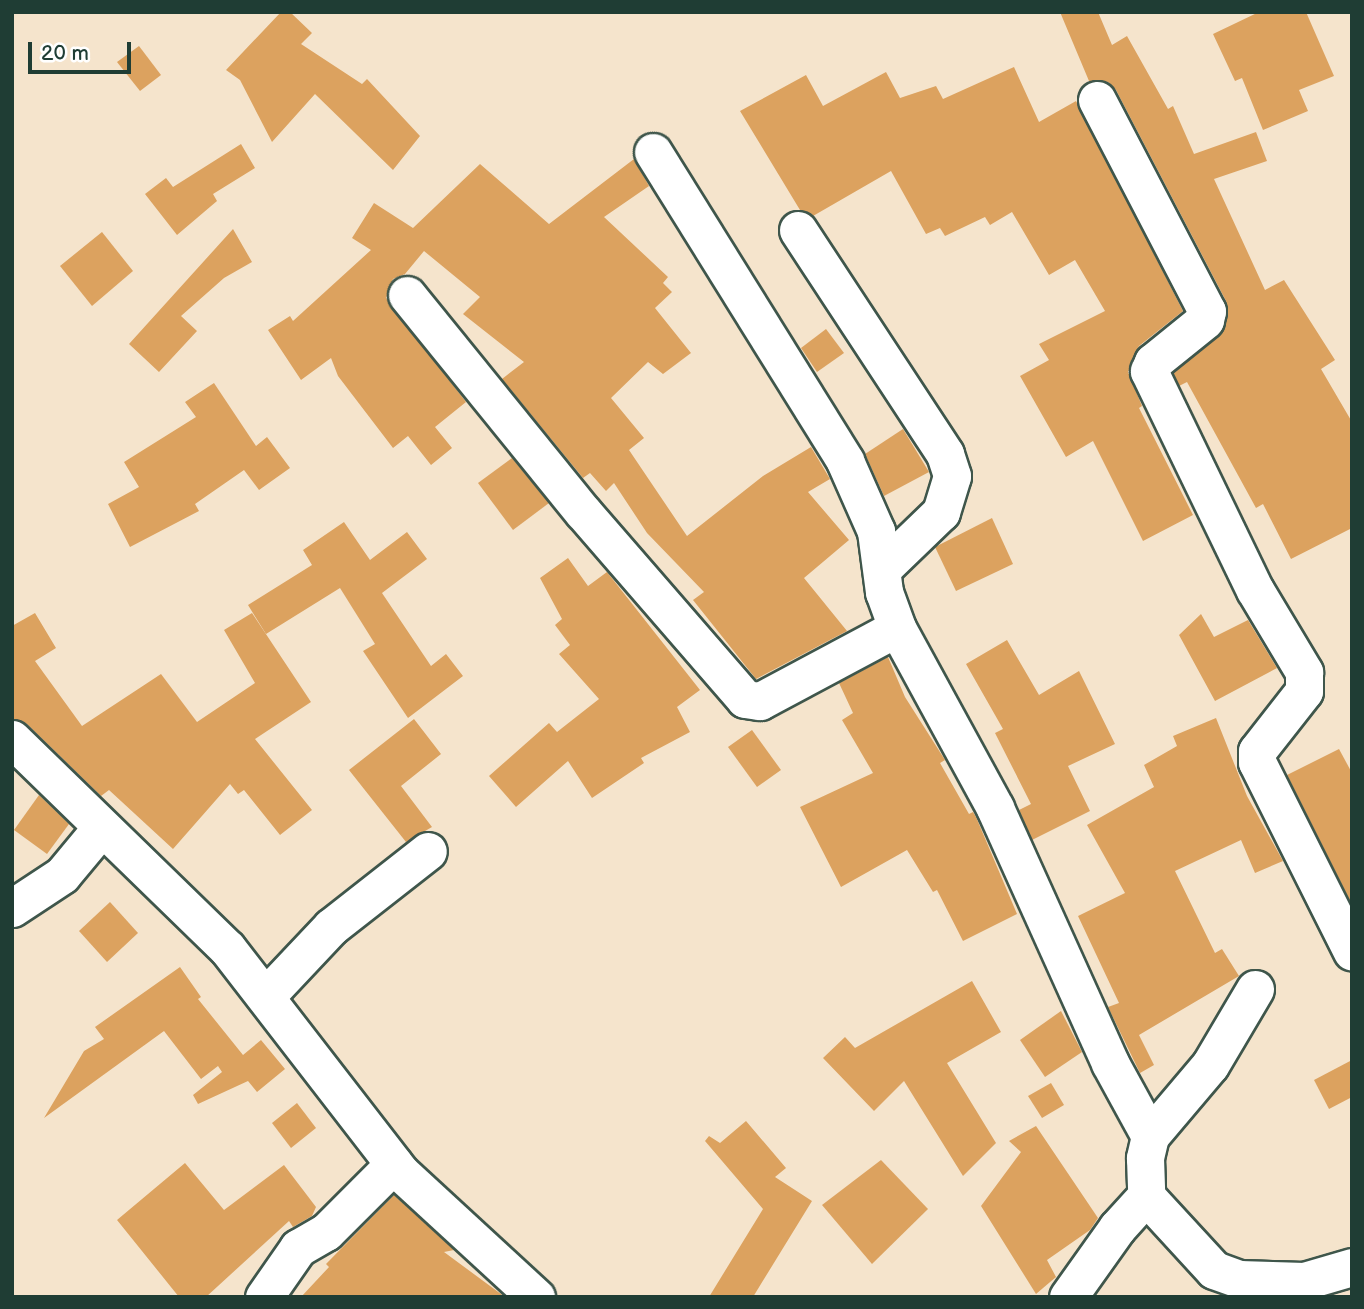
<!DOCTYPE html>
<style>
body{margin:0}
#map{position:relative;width:1364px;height:1309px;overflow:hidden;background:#f5e4cc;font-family:"Balsamiq Sans",sans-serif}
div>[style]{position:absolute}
.building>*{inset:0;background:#dca25f}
.roads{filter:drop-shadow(2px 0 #3f564b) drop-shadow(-2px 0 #3f564b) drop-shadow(0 2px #3f564b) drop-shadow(0 -2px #3f564b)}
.minor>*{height:37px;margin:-18.5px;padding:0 18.5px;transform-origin:18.5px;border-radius:18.5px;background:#fff}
span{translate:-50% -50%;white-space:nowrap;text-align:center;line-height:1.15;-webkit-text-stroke:6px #fff;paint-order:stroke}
.frame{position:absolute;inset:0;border:14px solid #1f3d34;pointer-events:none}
.scale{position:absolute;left:28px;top:42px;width:103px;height:32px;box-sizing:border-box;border:4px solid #1f3d34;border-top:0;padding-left:9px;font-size:21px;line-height:24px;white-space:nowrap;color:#1f3d34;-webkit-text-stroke:5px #fff;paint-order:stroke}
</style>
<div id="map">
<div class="building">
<div style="clip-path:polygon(281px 12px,290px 12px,312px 33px,301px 44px,362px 84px,367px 79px,420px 136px,393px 170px,315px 94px,272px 142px,240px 80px,226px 70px)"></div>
<div style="clip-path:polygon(1060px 12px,1098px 12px,1112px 45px,1127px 36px,1168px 109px,1173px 106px,1194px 154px,1256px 132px,1267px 161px,1214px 179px,1265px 290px,1284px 280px,1335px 360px,1321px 369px,1352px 422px,1352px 528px,1291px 559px,1263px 504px,1256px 508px,1187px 382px,1179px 386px,1173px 373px,1219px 336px,1228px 316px,1226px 301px,1116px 90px,1108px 82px,1089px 81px)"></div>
<div style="clip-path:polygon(1259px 12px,1306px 12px,1334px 76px,1299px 90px,1308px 111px,1263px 130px,1242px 78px,1235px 81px,1213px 34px)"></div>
<div style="clip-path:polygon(139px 46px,161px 75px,140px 91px,117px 62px)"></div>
<div style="clip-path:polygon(1014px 67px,1039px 122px,1076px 101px,1183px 311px,1139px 346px,1128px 372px,1142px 406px,1139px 408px,1193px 515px,1143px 541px,1093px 441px,1066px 457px,1020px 376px,1049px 360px,1039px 344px,1105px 311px,1075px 260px,1049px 275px,1012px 212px,990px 225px,985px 217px,945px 236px,940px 228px,926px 234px,891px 171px,813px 216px,800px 210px,740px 111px,806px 75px,823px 106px,886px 72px,900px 98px,936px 86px,943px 99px)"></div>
<div style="clip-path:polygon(241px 144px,255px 168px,213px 194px,217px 201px,177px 235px,145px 194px,166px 178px,173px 187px)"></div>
<div style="clip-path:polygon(634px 159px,649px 186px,604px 217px,668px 277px,663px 283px,672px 292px,655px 308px,691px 353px,663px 374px,648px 362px,611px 398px,644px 438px,629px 450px,687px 536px,763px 476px,811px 447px,830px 479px,808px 492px,849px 540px,804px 578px,847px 631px,756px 679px,693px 600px,704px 592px,647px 533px,614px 483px,606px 491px,590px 473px,583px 478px,502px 379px,524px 362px,463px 314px,480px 297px,424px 251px,405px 274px,393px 279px,386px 298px,466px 402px,435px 427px,452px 448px,431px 465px,408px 436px,393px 448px,338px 376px,331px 358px,301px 380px,268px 330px,290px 316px,293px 321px,371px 250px,352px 238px,374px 203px,413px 228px,480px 164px,549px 224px)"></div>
<div style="clip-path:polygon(233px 229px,252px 262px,224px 278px,181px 316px,197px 331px,159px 372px,129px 344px)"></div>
<div style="clip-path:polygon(102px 232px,133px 271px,92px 306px,60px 266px)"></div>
<div style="clip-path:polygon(826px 329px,844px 353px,817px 372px,801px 348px)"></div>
<div style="clip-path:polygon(214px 383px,256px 446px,267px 437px,290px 468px,259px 490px,244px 470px,195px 504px,199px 511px,130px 547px,108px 504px,139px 487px,124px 462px,196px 417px,185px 402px)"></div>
<div style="clip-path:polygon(903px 429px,929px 472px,884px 496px,865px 454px)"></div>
<div style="clip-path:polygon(512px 458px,549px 503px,513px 530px,478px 483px)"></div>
<div style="clip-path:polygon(992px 518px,1013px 564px,956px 591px,935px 547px)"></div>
<div style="clip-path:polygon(344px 522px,370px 560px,407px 532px,427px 559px,382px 593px,431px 666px,446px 654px,463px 676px,408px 718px,363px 651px,375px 644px,340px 588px,266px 634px,248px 605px,312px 565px,303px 550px)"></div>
<div style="clip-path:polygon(568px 558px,588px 586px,607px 572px,700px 690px,677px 707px,690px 732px,641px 758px,644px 763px,592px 798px,568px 761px,516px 807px,489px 776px,549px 723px,557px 732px,599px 699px,559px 654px,570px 645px,555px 625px,562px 619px,540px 578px)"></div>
<div style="clip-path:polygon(35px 613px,56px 648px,35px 661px,82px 726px,161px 674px,197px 722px,255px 683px,224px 630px,252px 613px,311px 702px,255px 739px,312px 810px,280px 835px,244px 790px,238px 794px,230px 784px,173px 849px,109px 790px,101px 796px,27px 724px,12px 719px,12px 626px)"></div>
<div style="clip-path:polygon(1201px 614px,1214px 637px,1248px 620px,1277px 668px,1215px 701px,1179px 635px)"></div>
<div style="clip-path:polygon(1007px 640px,1039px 695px,1079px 671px,1115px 744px,1068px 766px,1090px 811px,1032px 840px,1019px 810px,1031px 804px,995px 733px,1003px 729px,966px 664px)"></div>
<div style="clip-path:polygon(888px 657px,905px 697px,945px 760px,940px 763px,969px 814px,973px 812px,976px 817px,1017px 914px,963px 941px,937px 890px,933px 892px,907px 850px,841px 887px,800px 807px,873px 773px,842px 720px,853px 713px,839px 683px)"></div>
<div style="clip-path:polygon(1216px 718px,1247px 796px,1283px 861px,1255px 873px,1241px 840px,1175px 871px,1215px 953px,1222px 949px,1239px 976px,1139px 1035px,1154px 1065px,1140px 1073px,1108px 1007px,1119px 1003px,1078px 916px,1125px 893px,1087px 825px,1154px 787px,1144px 765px,1177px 746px,1173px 736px)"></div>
<div style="clip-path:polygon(414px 719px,441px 754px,401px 786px,432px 827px,406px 842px,349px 770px)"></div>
<div style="clip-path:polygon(752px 730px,781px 770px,757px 787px,728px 747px)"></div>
<div style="clip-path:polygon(1339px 749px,1352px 773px,1352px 905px,1287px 775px)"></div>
<div style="clip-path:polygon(39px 795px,69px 824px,47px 854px,14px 830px)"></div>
<div style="clip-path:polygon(110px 902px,138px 933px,107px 962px,79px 931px)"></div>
<div style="clip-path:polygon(180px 967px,201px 997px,198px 999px,243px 1055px,261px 1040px,285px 1069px,257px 1092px,248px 1081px,198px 1104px,193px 1095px,222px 1072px,218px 1066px,201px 1079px,164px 1031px,44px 1118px,84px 1051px,104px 1039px,95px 1027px)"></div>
<div style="clip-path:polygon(972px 981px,1001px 1032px,947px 1063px,996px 1143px,963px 1176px,904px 1081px,874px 1111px,823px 1058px,845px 1037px,855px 1048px)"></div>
<div style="clip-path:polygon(1061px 1011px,1082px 1052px,1045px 1077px,1020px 1040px)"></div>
<div style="clip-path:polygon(1352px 1060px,1352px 1097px,1329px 1109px,1314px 1080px)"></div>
<div style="clip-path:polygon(1051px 1083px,1064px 1105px,1042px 1118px,1028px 1096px)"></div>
<div style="clip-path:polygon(297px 1103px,316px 1128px,291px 1148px,272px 1123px)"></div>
<div style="clip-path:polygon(746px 1121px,786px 1168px,775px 1177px,812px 1201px,753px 1297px,709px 1297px,763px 1209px,705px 1141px,709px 1136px,720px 1143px)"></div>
<div style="clip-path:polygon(1036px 1126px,1098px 1218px,1090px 1230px,1047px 1260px,1056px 1277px,1036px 1294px,981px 1206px,1021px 1152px,1009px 1141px)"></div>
<div style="clip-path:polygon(881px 1160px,928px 1209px,872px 1264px,822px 1205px)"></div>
<div style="clip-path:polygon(185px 1163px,224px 1210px,284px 1165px,316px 1207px,312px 1216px,293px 1227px,289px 1221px,206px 1297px,179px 1297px,117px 1220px)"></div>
<div style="clip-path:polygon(394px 1195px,454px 1250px,444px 1252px,505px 1297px,301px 1297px,329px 1267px,326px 1264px)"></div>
</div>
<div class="roads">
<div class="minor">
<div style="left:1097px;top:100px;width:238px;rotate:62.5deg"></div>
<div style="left:1207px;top:311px;width:9px;rotate:103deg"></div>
<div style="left:1205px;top:320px;width:67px;rotate:141.1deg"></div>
<div style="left:1153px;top:362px;width:10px;rotate:114deg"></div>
<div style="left:1149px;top:371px;width:243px;rotate:64.2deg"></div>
<div style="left:1255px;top:590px;width:96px;rotate:59.1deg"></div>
<div style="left:1304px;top:672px;width:19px;rotate:90deg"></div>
<div style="left:1304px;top:691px;width:76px;rotate:128.1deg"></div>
<div style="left:1257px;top:751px;width:11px;rotate:90deg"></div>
<div style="left:1257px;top:762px;width:212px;rotate:63.4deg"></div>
<div style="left:653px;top:152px;width:364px;rotate:58.1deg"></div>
<div style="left:845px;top:461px;width:77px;rotate:66.1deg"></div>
<div style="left:876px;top:531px;width:62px;rotate:82.5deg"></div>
<div style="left:884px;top:592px;width:38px;rotate:70deg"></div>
<div style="left:897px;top:628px;width:205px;rotate:61.4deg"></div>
<div style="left:995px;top:808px;width:280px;rotate:65.7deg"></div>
<div style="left:1110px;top:1063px;width:83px;rotate:61.3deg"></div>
<div style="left:798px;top:230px;width:268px;rotate:56.7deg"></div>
<div style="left:945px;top:454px;width:23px;rotate:72deg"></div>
<div style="left:952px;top:476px;width:38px;rotate:107deg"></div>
<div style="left:941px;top:512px;width:81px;rotate:136deg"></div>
<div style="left:407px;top:295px;width:279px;rotate:51deg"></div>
<div style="left:583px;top:512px;width:247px;rotate:49.1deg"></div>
<div style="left:745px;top:699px;width:15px;rotate:8deg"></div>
<div style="left:760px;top:701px;width:155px;rotate:-28.1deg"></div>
<div style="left:12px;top:739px;width:300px;rotate:44.2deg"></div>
<div style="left:227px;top:948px;width:283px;rotate:52.3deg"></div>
<div style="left:400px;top:1172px;width:185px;rotate:42.6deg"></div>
<div style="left:12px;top:908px;width:60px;rotate:-33.4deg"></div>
<div style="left:62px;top:875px;width:61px;rotate:-50.3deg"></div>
<div style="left:1255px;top:989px;width:88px;rotate:120.6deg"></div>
<div style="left:1210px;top:1065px;width:93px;rotate:130.2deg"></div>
<div style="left:1150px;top:1136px;width:23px;rotate:103deg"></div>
<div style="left:1145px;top:1158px;width:38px;rotate:88deg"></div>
<div style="left:1146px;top:1196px;width:100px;rotate:47.4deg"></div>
<div style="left:1214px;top:1270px;width:27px;rotate:20deg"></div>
<div style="left:1239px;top:1279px;width:65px;rotate:1.8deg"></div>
<div style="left:1304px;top:1281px;width:50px;rotate:-16.3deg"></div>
<div style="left:266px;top:996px;width:95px;rotate:-46.7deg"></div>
<div style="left:331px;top:927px;width:123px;rotate:-38.1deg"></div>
<div style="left:264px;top:1297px;width:60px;rotate:-55.2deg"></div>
<div style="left:298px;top:1248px;width:32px;rotate:-30deg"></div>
<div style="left:326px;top:1232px;width:96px;rotate:-45deg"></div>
<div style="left:1068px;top:1297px;width:85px;rotate:-54.6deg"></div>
<div style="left:1117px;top:1228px;width:43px;rotate:-47.8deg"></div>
</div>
</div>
<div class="frame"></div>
<div class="scale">20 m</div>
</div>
